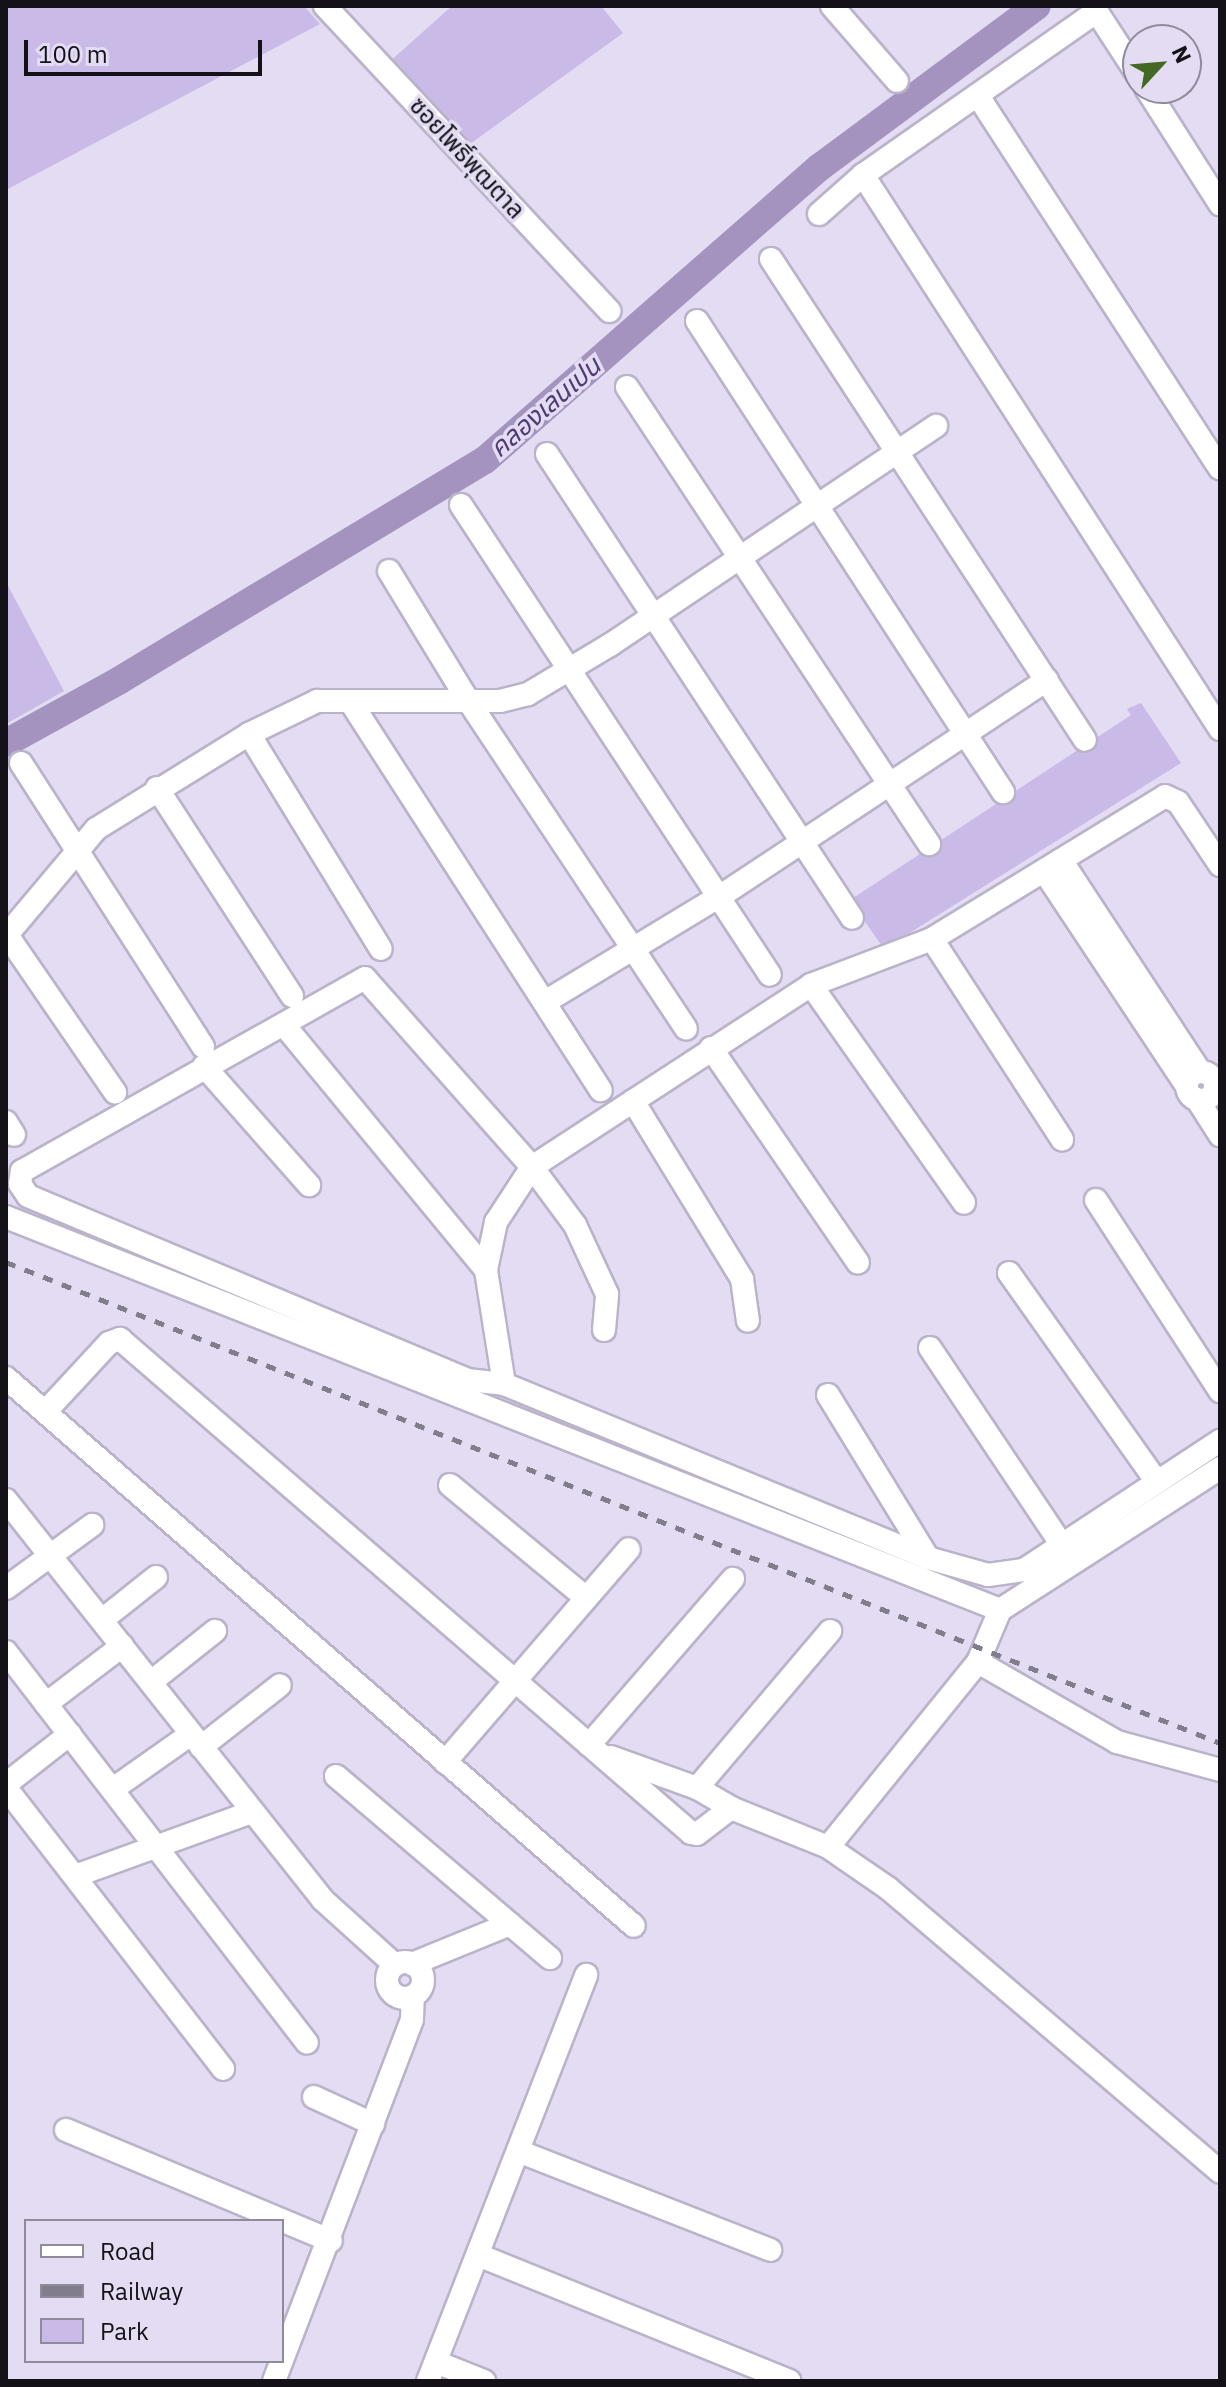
<!DOCTYPE html>
<meta charset="utf-8">
<style>
body{margin:0}
#map{position:relative;width:1226px;height:2387px;overflow:hidden;background:#e3dcf2;font-family:"IBM Plex Sans","Noto Sans Thai",sans-serif}
div>[style]{position:absolute}
.green>*{inset:0;background:#cabae7}
.river>*{height:28px;margin:-14px;padding:0 14px;transform-origin:14px;border-radius:14px;background:#a393be}
.roads{filter:drop-shadow(2px 0 #bab3c9) drop-shadow(-2px 0 #bab3c9) drop-shadow(0 2px #bab3c9) drop-shadow(0 -2px #bab3c9)}
.minor>*{height:22px;margin:-11px;padding:0 11px;transform-origin:11px;border-radius:11px;background:#fff}
.minor>.ring{margin:-11px;padding:0;box-sizing:content-box;background:none;border:22px solid #fff;border-radius:50%}
.rail>*{height:5px;margin-top:-2.5px;transform-origin:0;background:repeating-linear-gradient(90deg,#827d8c 0 10px,transparent 0 20px)}
span{translate:-50% -50%;white-space:nowrap;text-align:center;line-height:1.15;-webkit-text-stroke:7px #e3dcf2;paint-order:stroke}
.street-label{font-size:24px;color:#141118}
.water-label{font-size:26px;color:#523b73;font-style:italic}
.frame{position:absolute;inset:0;border:8px solid #141118;pointer-events:none}
.legend{position:absolute;left:24px;top:2219px;width:260px;height:144px;box-sizing:border-box;background:#e3dcf2;border:2px solid #908b9b;margin:0;padding:10px 14px;list-style:none;font-size:24px;color:#141118}
.legend li{display:flex;align-items:center;gap:16px;height:40px}
.legend b{width:40px;border:2px solid #908b9b}
.north{position:absolute;left:1122px;top:24px;width:80px;height:80px;box-sizing:border-box;background:#e3dcf2;border:2px solid #908b9b;border-radius:50%;rotate:64deg;font-size:22px;font-weight:700;line-height:32px;text-align:center;color:#141118}
.north::after{content:'';display:block;margin:auto;width:28px;height:36px;background:#436923;clip-path:polygon(50% 0,100% 100%,50% 72%,0 100%)}
.scale{position:absolute;left:24px;top:40px;width:238px;height:36px;box-sizing:border-box;border:4px solid #141118;border-top:0;padding-left:10px;font-size:24px;line-height:28px;white-space:nowrap;color:#141118;-webkit-text-stroke:6px #e3dcf2;paint-order:stroke}
</style>
<div id="map">
<div class="green">
<div style="clip-path:polygon(6px 6px,304px 6px,320px 24px,6px 190px)"></div>
<div style="clip-path:polygon(452px 6px,601px 6px,623px 33px,466px 147px,387px 64px)"></div>
<div style="clip-path:polygon(6px 582px,64px 691px,6px 724px)"></div>
<div style="clip-path:polygon(1141px 703px,1181px 763px,884px 949px,850px 900px,1131px 715px,1127px 709px)"></div>
</div>
<div class="river">
<div style="left:6px;top:743px;width:130px;rotate:-28.9deg"></div>
<div style="left:120px;top:680px;width:426px;rotate:-31.1deg"></div>
<div style="left:485px;top:460px;width:445px;rotate:-41.2deg"></div>
<div style="left:820px;top:167px;width:270px;rotate:-36.6deg"></div>
</div>
<div class="roads">
<div class="minor">
<div style="left:325px;top:6px;width:417px;rotate:47deg"></div>
<div style="left:832px;top:6px;width:99px;rotate:49.1deg"></div>
<div style="left:1093px;top:6px;width:82px;rotate:56.9deg"></div>
<div style="left:1146px;top:88px;width:138px;rotate:57.5deg"></div>
<div style="left:978px;top:96px;width:444px;rotate:57deg"></div>
<div style="left:863px;top:175px;width:659px;rotate:57.2deg"></div>
<div style="left:819px;top:214px;width:59px;rotate:-41.6deg"></div>
<div style="left:863px;top:175px;width:286px;rotate:-35deg"></div>
<div style="left:771px;top:259px;width:574px;rotate:56.86deg"></div>
<div style="left:697px;top:321px;width:562px;rotate:56.99deg"></div>
<div style="left:627px;top:387px;width:548px;rotate:56.54deg"></div>
<div style="left:547px;top:454px;width:555px;rotate:56.68deg"></div>
<div style="left:461px;top:505px;width:562px;rotate:56.68deg"></div>
<div style="left:389px;top:571px;width:153px;rotate:58.6deg"></div>
<div style="left:469px;top:702px;width:392px;rotate:56.4deg"></div>
<div style="left:350px;top:701px;width:463px;rotate:57.2deg"></div>
<div style="left:249px;top:734px;width:252px;rotate:58.5deg"></div>
<div style="left:21px;top:763px;width:337px;rotate:57.3deg"></div>
<div style="left:157px;top:788px;width:248px;rotate:57deg"></div>
<div style="left:1061px;top:860px;width:254px;rotate:56.7deg"></div>
<div style="left:1044px;top:871px;width:258px;rotate:56.4deg"></div>
<div style="left:7px;top:935px;width:191px;rotate:55.5deg"></div>
<div style="left:6px;top:936px;width:140px;rotate:-49.9deg"></div>
<div style="left:96px;top:829px;width:180px;rotate:-31.8deg"></div>
<div style="left:249px;top:734px;width:76px;rotate:-25.9deg"></div>
<div style="left:317px;top:701px;width:183px"></div>
<div style="left:500px;top:701px;width:29px;rotate:-14deg"></div>
<div style="left:528px;top:694px;width:96px;rotate:-30.9deg"></div>
<div style="left:610px;top:645px;width:393px;rotate:-33.9deg"></div>
<div style="left:932px;top:939px;width:239px;rotate:57deg"></div>
<div style="left:811px;top:985px;width:266px;rotate:54.9deg"></div>
<div style="left:545px;top:1002px;width:210px;rotate:-31.2deg"></div>
<div style="left:725px;top:893px;width:386px;rotate:-33.5deg"></div>
<div style="left:284px;top:1025px;width:318px;rotate:50.5deg"></div>
<div style="left:711px;top:1048px;width:260px;rotate:55.6deg"></div>
<div style="left:204px;top:1066px;width:159px;rotate:48.6deg"></div>
<div class="ring" style="left:1187px;top:1072px;width:6px;height:6px"></div>
<div style="left:1197px;top:1099px;width:43px;rotate:57.4deg"></div>
<div style="left:633px;top:1101px;width:209px;rotate:58.5deg"></div>
<div style="left:742px;top:1279px;width:42px;rotate:81.9deg"></div>
<div style="left:6px;top:1122px;width:15px;rotate:58deg"></div>
<div style="left:1096px;top:1200px;width:228px;rotate:57deg"></div>
<div style="left:6px;top:1217px;width:1069px;rotate:21.57deg"></div>
<div style="left:1000px;top:1610px;width:262px;rotate:-32.8deg"></div>
<div style="left:1009px;top:1273px;width:256px;rotate:54.7deg"></div>
<div style="left:604px;top:1330px;width:36px;rotate:-85deg"></div>
<div style="left:607px;top:1294px;width:76px;rotate:-114.9deg"></div>
<div style="left:575px;top:1225px;width:72px;rotate:-126.6deg"></div>
<div style="left:532px;top:1167px;width:252px;rotate:-131.5deg"></div>
<div style="left:365px;top:978px;width:394px;rotate:150.6deg"></div>
<div style="left:22px;top:1171px;width:13px;rotate:99deg"></div>
<div style="left:20px;top:1184px;width:14px;rotate:56deg"></div>
<div style="left:28px;top:1196px;width:476px;rotate:22.7deg"></div>
<div style="left:467px;top:1380px;width:37px;rotate:6deg"></div>
<div style="left:504px;top:1384px;width:458px;rotate:22.3deg"></div>
<div style="left:928px;top:1558px;width:62px;rotate:15.8deg"></div>
<div style="left:988px;top:1575px;width:36px;rotate:-8deg"></div>
<div style="left:1024px;top:1570px;width:235px;rotate:-33.4deg"></div>
<div style="left:930px;top:1348px;width:237px;rotate:56.2deg"></div>
<div style="left:6px;top:1378px;width:833px;rotate:41.11deg"></div>
<div style="left:504px;top:1384px;width:115px;rotate:-99deg"></div>
<div style="left:486px;top:1270px;width:49px;rotate:-78.2deg"></div>
<div style="left:496px;top:1222px;width:66px;rotate:-56.8deg"></div>
<div style="left:532px;top:1167px;width:333px;rotate:-33.1deg"></div>
<div style="left:811px;top:985px;width:129px;rotate:-20.8deg"></div>
<div style="left:932px;top:939px;width:273px;rotate:-31.5deg"></div>
<div style="left:1165px;top:796px;width:14px;rotate:25deg"></div>
<div style="left:1178px;top:802px;width:76px;rotate:56.3deg"></div>
<div style="left:828px;top:1395px;width:191px;rotate:58.5deg"></div>
<div style="left:46px;top:1411px;width:93px;rotate:-47.2deg"></div>
<div style="left:109px;top:1343px;width:12px;rotate:-20deg"></div>
<div style="left:120px;top:1339px;width:755px;rotate:40.86deg"></div>
<div style="left:691px;top:1833px;width:6px;rotate:9deg"></div>
<div style="left:697px;top:1834px;width:43px;rotate:-37.4deg"></div>
<div style="left:450px;top:1485px;width:175px;rotate:39.7deg"></div>
<div style="left:6px;top:1500px;width:510px;rotate:51.6deg"></div>
<div style="left:323px;top:1900px;width:97px;rotate:42.1deg"></div>
<div style="left:6px;top:1588px;width:107px;rotate:-36.2deg"></div>
<div style="left:1000px;top:1610px;width:56px;rotate:112.9deg"></div>
<div style="left:978px;top:1662px;width:238px;rotate:129deg"></div>
<div style="left:828px;top:1847px;width:74px;rotate:34.5deg"></div>
<div style="left:889px;top:1889px;width:435px;rotate:40.5deg"></div>
<div style="left:102px;top:1620px;width:69px;rotate:-38.5deg"></div>
<div style="left:6px;top:1652px;width:493px;rotate:52.4deg"></div>
<div style="left:978px;top:1662px;width:160px;rotate:29.9deg"></div>
<div style="left:1117px;top:1742px;width:107px;rotate:15.2deg"></div>
<div style="left:151px;top:1682px;width:82px;rotate:-38.6deg"></div>
<div style="left:46px;top:1704px;width:96px;rotate:-37.3deg"></div>
<div style="left:589px;top:1745px;width:220px;rotate:-49.1deg"></div>
<div style="left:201px;top:1747px;width:100px;rotate:-38.1deg"></div>
<div style="left:611px;top:1757px;width:91px;rotate:19.8deg"></div>
<div style="left:697px;top:1788px;width:39px;rotate:30deg"></div>
<div style="left:731px;top:1808px;width:105px;rotate:21.9deg"></div>
<div style="left:445px;top:1762px;width:281px;rotate:-49.2deg"></div>
<div style="left:336px;top:1776px;width:281px;rotate:40.4deg"></div>
<div style="left:6px;top:1784px;width:81px;rotate:-38deg"></div>
<div style="left:6px;top:1788px;width:355px;rotate:52.3deg"></div>
<div style="left:697px;top:1788px;width:206px;rotate:-49.7deg"></div>
<div style="left:113px;top:1789px;width:95px;rotate:-35.2deg"></div>
<div style="left:75px;top:1876px;width:188px;rotate:-19.9deg"></div>
<div class="ring" style="left:387px;top:1962px;width:14px;height:14px"></div>
<div style="left:412px;top:1964px;width:106px;rotate:-22.2deg"></div>
<div style="left:314px;top:2097px;width:65px;rotate:24.6deg"></div>
<div style="left:66px;top:2130px;width:287px;rotate:22.7deg"></div>
<div style="left:518px;top:2151px;width:271px;rotate:21.4deg"></div>
<div style="left:478px;top:2255px;width:336px;rotate:22deg"></div>
<div style="left:436px;top:2362px;width:52px;rotate:21.6deg"></div>
<div style="left:274px;top:2381px;width:387px;rotate:-69.1deg"></div>
<div style="left:412px;top:2019px;width:23px;rotate:-88deg"></div>
<div style="left:428px;top:2381px;width:436px;rotate:-68.7deg"></div>
</div>
</div>
<div class="rail">
<div style="left:6px;top:1262px;width:1306px;rotate:21.61deg"></div>
</div>
<div class="street-label">
<span style="left:467px;top:158px;rotate:47deg">ซอยโพธิ์พุฒตาล</span>
</div>
<div class="water-label">
<span style="left:545px;top:407px;rotate:-41deg">คลองเลนเปน</span>
</div>
<div class="frame"></div>
<ul class="legend">
<li><b style="height:10px;background:#fff"></b>Road</li>
<li><b style="height:10px;background:#827d8c"></b>Railway</li>
<li><b style="height:22px;background:#cabae7"></b>Park</li>
</ul>
<div class="north">N</div>
<div class="scale">100 m</div>
</div>
